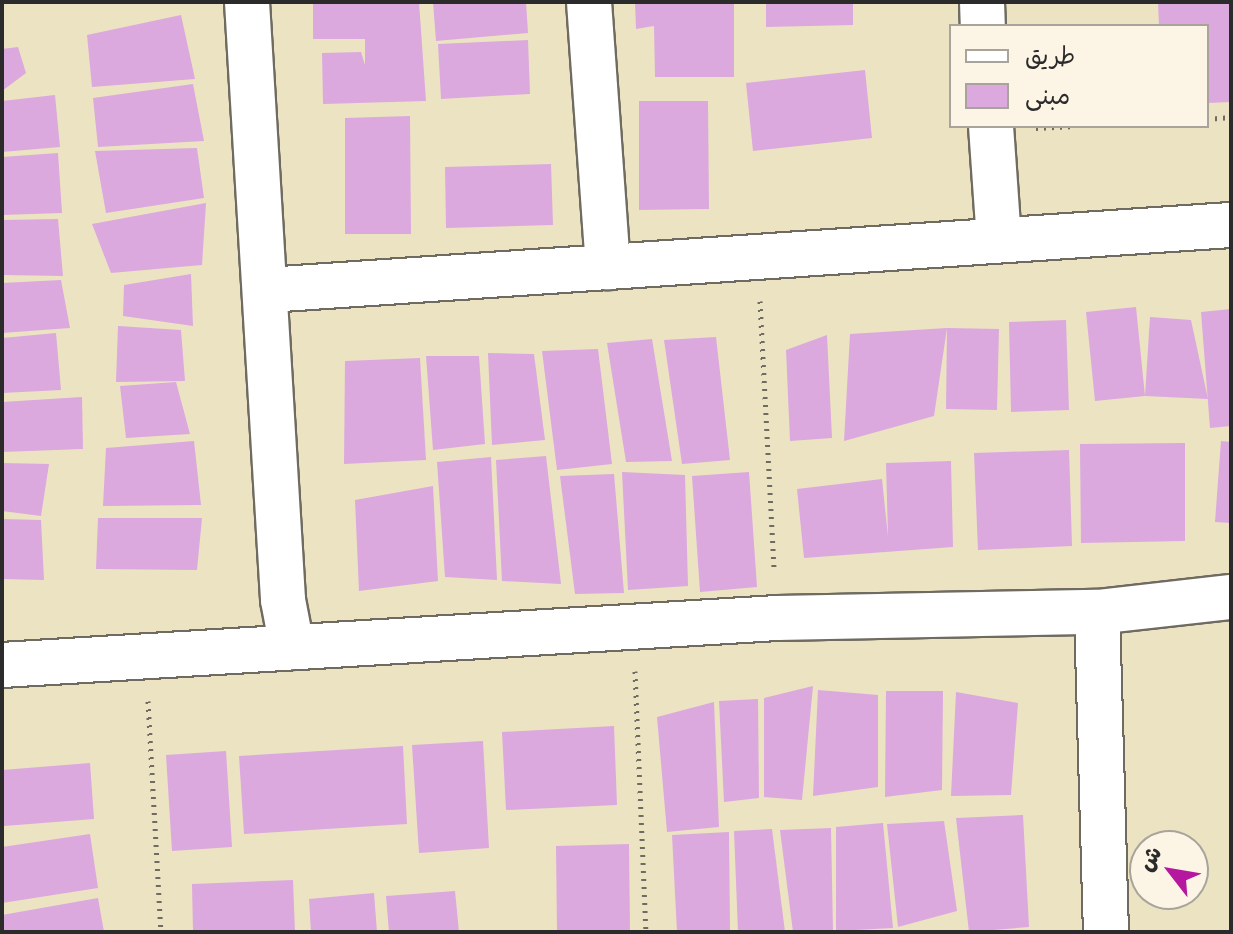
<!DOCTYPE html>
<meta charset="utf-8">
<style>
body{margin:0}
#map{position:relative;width:1233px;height:934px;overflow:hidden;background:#ece3c3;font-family:Sriracha,"Playpen Sans Arabic",sans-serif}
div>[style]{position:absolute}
.building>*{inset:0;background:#dba9de}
.path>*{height:5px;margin-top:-2.5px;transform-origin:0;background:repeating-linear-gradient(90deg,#6f6b60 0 2px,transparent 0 8px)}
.roads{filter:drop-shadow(2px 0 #6f6b60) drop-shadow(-2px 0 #6f6b60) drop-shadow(0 2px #6f6b60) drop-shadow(0 -2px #6f6b60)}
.street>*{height:44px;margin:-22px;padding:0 22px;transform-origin:22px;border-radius:22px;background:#fff}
span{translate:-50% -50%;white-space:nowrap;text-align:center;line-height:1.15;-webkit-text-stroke:8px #fcf5e5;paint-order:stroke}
.frame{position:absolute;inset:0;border:4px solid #2b2b2b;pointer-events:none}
.legend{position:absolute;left:949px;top:24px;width:260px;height:104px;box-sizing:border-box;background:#fcf5e5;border:2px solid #a8a49b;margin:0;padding:10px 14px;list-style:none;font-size:24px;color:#2b2b2b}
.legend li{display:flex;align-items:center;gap:16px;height:40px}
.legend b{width:40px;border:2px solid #a8a49b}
.north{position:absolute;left:1129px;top:830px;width:80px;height:80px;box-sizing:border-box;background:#fcf5e5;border:2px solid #a8a49b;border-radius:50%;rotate:301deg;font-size:22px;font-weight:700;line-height:32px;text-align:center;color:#2b2b2b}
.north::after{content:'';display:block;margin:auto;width:28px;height:36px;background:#b5179e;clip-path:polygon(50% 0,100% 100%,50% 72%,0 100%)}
</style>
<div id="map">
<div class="building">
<div style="clip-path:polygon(313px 2px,419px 2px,426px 101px,323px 104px,322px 53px,361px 52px,365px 65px,365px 39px,313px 39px)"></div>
<div style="clip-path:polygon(433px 2px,526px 2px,528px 33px,436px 41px)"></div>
<div style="clip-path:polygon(635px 2px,734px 2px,734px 77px,655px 77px,654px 26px,636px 29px)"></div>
<div style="clip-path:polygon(766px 2px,853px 2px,853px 25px,766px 27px)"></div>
<div style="clip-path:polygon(1158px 2px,1231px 2px,1231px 102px,1207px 103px,1207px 26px,1159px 26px)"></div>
<div style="clip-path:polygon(181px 15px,195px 79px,92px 87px,87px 35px)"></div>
<div style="clip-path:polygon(528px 40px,530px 94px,441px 99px,438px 44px)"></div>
<div style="clip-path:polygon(18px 47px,26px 73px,2px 91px,2px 49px)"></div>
<div style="clip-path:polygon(865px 70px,872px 138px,753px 151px,746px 83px)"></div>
<div style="clip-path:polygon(193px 84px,204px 141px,98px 147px,93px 98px)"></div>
<div style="clip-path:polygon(55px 95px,60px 147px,2px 152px,2px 101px)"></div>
<div style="clip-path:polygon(639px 101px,708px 101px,709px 209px,639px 210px)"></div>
<div style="clip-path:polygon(410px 116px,411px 234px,345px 234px,345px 118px)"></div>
<div style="clip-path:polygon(197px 148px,204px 198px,106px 213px,95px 151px)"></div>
<div style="clip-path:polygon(58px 153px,62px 213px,2px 215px,2px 157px)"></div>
<div style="clip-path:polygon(551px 164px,553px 225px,446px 228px,445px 167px)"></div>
<div style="clip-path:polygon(206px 203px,202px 265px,111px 273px,92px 224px)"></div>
<div style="clip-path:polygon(58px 219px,63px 276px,2px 275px,2px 220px)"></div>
<div style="clip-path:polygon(191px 274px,193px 326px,123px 316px,124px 285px)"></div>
<div style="clip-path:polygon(61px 280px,70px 328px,2px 333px,2px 283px)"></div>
<div style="clip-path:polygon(1136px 307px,1145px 396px,1150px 317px,1191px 320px,1208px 399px,1145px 396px,1095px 401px,1086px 312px)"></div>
<div style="clip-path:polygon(1231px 309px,1231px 426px,1210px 428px,1201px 312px)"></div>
<div style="clip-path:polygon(1066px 320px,1069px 410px,1011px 412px,1009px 322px)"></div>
<div style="clip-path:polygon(118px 326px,181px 330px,185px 381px,116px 382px)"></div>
<div style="clip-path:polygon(947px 328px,999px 329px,997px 410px,946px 409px,947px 328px,934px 416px,844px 441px,850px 334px)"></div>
<div style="clip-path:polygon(56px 333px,61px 390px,2px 393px,2px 338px)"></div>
<div style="clip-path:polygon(827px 335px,832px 438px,790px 441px,786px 350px)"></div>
<div style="clip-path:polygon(716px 337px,730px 460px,682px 464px,664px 340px)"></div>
<div style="clip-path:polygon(652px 339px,672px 461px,626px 462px,607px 343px)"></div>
<div style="clip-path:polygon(598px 349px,612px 464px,557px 470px,542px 351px)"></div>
<div style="clip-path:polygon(488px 353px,534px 354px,545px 440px,492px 445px)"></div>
<div style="clip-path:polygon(426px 356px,479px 356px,485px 444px,433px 450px)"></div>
<div style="clip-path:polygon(420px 358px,426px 460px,344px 464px,345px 361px)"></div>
<div style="clip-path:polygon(176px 382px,190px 434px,126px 438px,120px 386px)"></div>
<div style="clip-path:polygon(82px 397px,83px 449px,2px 452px,2px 402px)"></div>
<div style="clip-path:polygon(194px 441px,201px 505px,103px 506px,106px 448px)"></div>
<div style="clip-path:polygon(1221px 441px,1231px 442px,1231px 523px,1215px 522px)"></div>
<div style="clip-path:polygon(1185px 443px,1185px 541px,1081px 543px,1080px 444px)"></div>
<div style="clip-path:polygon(1069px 450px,1072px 546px,978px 550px,974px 453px)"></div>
<div style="clip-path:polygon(546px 456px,561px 584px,502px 581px,496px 460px)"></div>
<div style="clip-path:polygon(491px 457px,497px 580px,445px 577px,437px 462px)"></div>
<div style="clip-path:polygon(951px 461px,953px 547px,804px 558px,797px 489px,882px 479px,888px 537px,886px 463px)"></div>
<div style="clip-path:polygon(2px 463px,49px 464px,41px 516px,2px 511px)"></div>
<div style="clip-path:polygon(622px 472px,685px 475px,688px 586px,628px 590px)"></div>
<div style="clip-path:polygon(749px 472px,757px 587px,700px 592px,692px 476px)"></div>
<div style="clip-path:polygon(614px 474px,624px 593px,575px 594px,560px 476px)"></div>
<div style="clip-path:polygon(433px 486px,438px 581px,359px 591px,355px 500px)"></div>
<div style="clip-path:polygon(98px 518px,202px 518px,197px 570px,96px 569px)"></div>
<div style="clip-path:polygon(2px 519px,41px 520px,44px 580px,2px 579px)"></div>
<div style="clip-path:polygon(813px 686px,802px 800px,764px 797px,764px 698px)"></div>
<div style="clip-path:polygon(818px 690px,878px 695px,878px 787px,813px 796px)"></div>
<div style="clip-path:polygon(886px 691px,943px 691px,942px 790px,885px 797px)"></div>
<div style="clip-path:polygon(956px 692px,1018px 703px,1011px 795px,951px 796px)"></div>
<div style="clip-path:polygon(758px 699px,759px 798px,724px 802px,719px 701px)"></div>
<div style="clip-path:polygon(714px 702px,719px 827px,667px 832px,657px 717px)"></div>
<div style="clip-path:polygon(614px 726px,617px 805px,506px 810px,502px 732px)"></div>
<div style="clip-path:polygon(483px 741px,489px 848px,419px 853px,412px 745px)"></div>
<div style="clip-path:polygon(403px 746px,407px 824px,244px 834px,239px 756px)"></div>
<div style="clip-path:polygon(226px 751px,232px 847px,172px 851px,166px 755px)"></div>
<div style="clip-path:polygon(90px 763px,94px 819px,4px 826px,2px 770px)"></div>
<div style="clip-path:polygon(1023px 815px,1029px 927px,969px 932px,956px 818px)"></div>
<div style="clip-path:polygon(944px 821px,957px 911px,898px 927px,887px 824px)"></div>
<div style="clip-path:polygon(883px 823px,893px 928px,836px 931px,836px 827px)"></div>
<div style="clip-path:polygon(831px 828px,833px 932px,793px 932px,780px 830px)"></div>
<div style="clip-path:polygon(772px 829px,785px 932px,738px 932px,734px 831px)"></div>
<div style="clip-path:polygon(729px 832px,730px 932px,677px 932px,672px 835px)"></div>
<div style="clip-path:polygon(90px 834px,98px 888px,2px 903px,2px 847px)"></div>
<div style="clip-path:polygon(629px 844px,630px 932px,557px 932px,556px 846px)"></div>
<div style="clip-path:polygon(293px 880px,295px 932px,193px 932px,192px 884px)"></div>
<div style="clip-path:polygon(455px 891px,459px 932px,389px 932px,386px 896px)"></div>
<div style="clip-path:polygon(374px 893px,377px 932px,311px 932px,309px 899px)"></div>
<div style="clip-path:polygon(98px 898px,104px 932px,2px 932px,2px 915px)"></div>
</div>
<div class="path">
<div style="left:1207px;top:119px;width:24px;rotate:-5deg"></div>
<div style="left:1036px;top:128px;width:35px;rotate:-3deg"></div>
<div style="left:760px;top:301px;width:270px;rotate:87deg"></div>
<div style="left:635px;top:671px;width:261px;rotate:87.6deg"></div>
<div style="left:148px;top:701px;width:231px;rotate:86.8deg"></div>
</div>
<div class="roads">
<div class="street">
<div style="left:247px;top:2px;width:599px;rotate:86.55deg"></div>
<div style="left:283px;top:600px;width:48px;rotate:79.2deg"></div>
<div style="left:589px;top:2px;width:266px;rotate:85.9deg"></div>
<div style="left:982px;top:2px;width:24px;rotate:88deg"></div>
<div style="left:991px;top:126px;width:114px;rotate:86deg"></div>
<div style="left:267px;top:290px;width:966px;rotate:-3.86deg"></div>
<div style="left:1097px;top:612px;width:320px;rotate:88.4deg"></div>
<div style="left:2px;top:665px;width:776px;rotate:-3.47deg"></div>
<div style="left:777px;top:618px;width:320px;rotate:-1.1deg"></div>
<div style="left:1097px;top:612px;width:135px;rotate:-6.4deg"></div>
</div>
</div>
<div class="frame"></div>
<ul class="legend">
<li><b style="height:10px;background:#fff"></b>طريق</li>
<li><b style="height:22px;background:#dba9de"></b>مبنى</li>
</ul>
<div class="north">ش</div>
</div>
